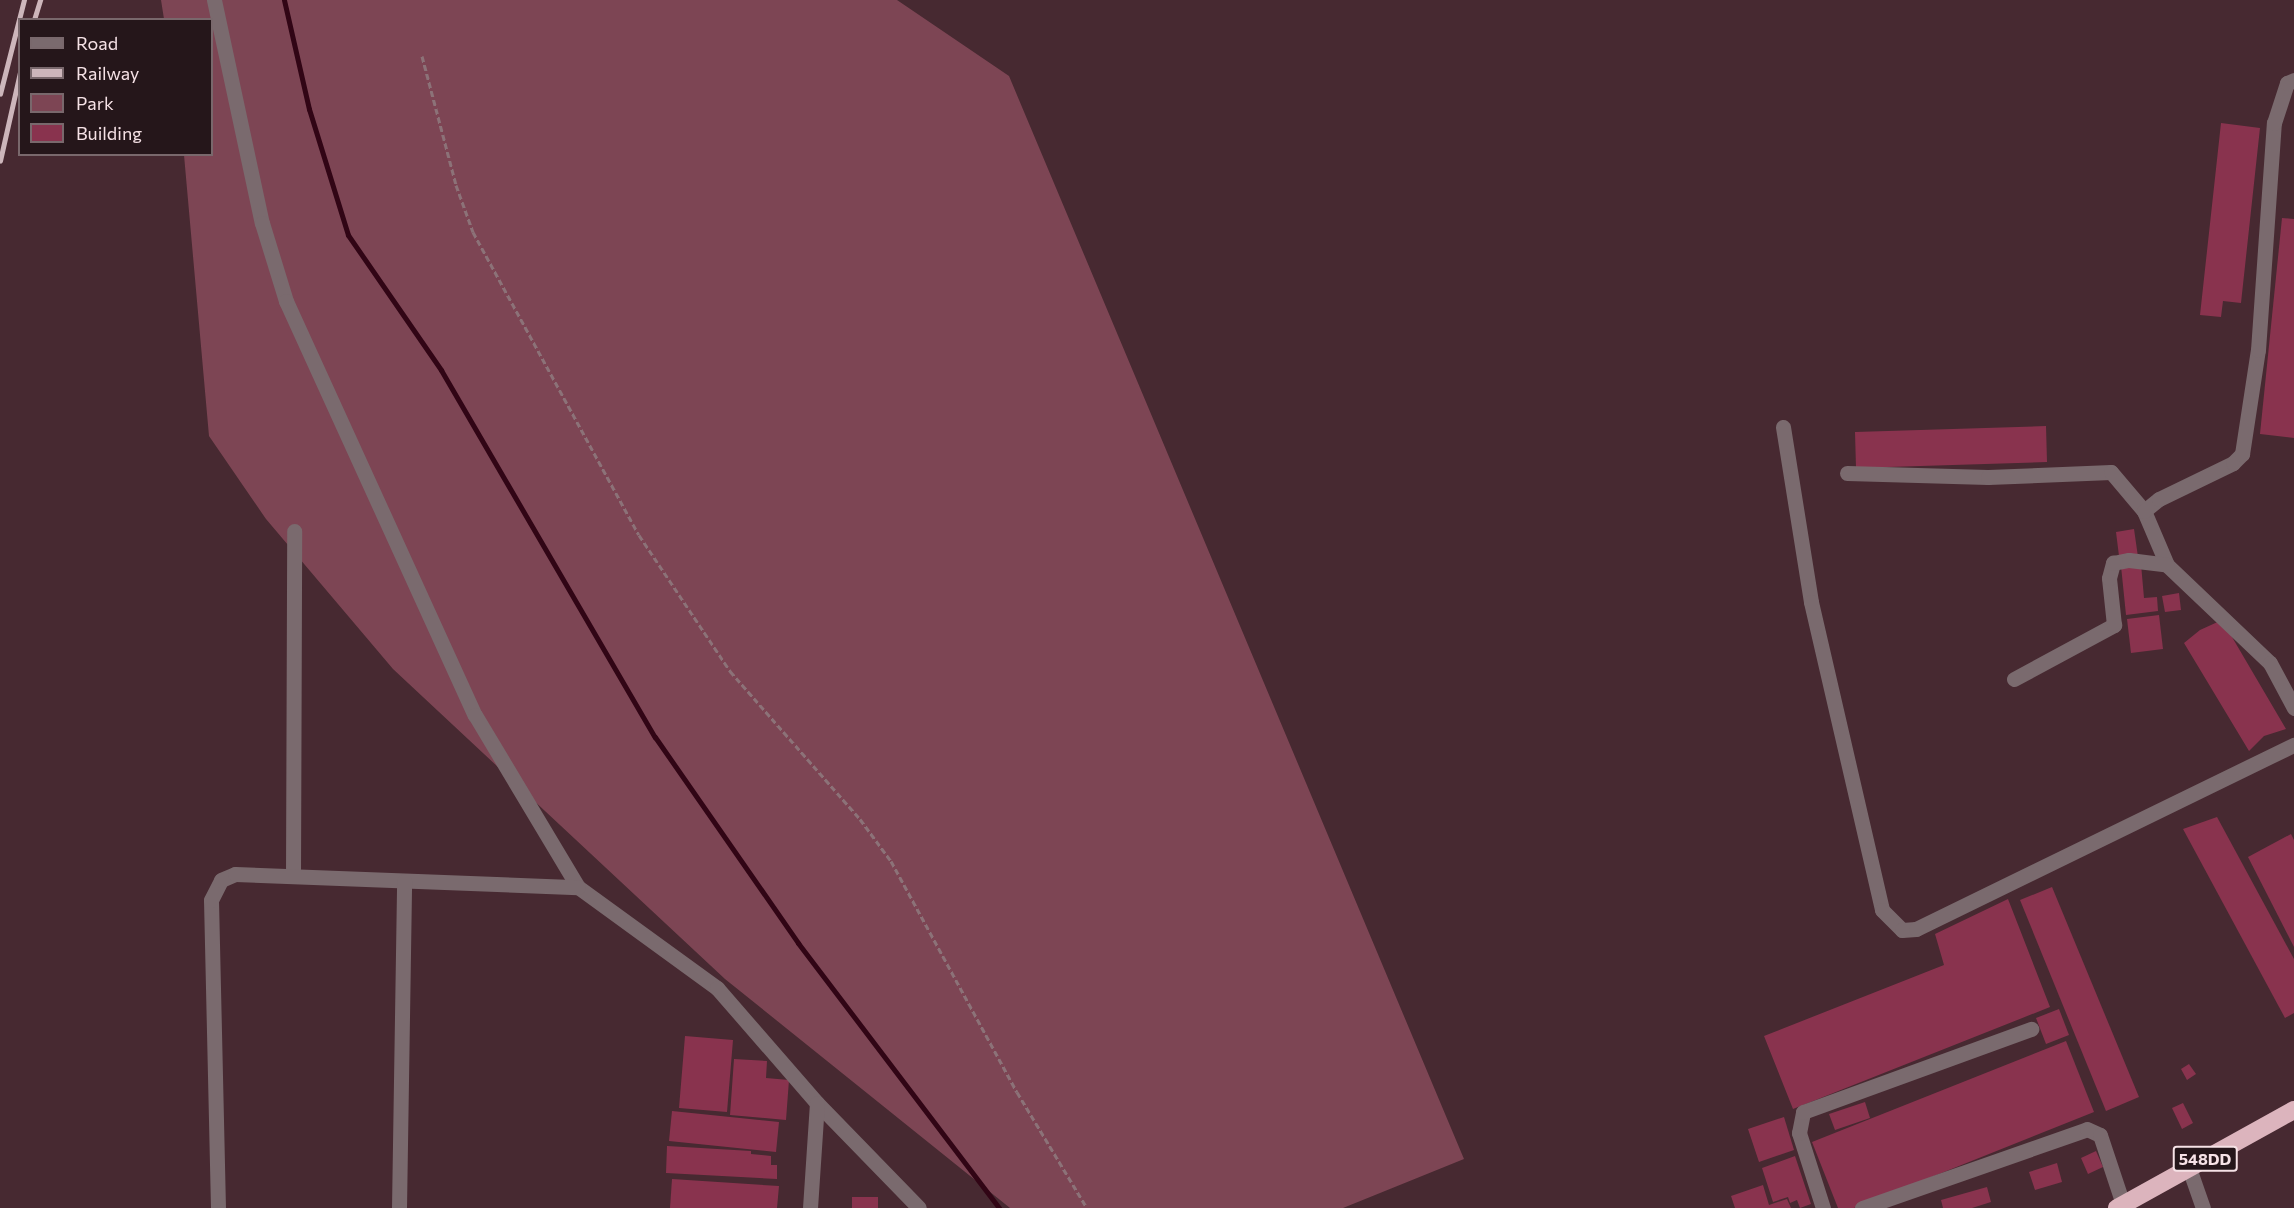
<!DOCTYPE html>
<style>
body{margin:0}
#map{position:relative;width:2294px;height:1208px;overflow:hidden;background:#472931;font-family:Commissioner,sans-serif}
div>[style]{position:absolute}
.green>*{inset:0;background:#7d4554}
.stream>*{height:5px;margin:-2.5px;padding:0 2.5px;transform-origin:2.5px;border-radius:2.5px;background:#310515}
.building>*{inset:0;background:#89334e}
.path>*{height:3px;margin-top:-1.5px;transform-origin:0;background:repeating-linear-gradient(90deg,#8c7278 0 6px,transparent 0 9px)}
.minor>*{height:15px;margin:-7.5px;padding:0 7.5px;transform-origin:7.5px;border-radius:7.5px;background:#7a6a6e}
.highway>*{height:18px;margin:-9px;padding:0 9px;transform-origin:9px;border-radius:9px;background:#dcb4bd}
.rail>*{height:4.5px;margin:-2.25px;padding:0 2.25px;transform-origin:2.25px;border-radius:2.25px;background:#cdb6bb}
span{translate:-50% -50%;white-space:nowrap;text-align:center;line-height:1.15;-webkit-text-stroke:4.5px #25161a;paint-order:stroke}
.shield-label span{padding:2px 4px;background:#25161a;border:2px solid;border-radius:4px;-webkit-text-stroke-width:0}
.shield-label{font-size:16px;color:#f6e2e6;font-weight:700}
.legend{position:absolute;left:18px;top:18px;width:195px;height:138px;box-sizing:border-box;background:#25161a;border:2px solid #79686c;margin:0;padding:8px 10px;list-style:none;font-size:18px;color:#f6e2e6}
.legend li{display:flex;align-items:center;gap:12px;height:30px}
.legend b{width:30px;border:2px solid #79686c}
</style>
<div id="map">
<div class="green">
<div style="clip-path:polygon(161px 0,897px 0,1009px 76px,1464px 1159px,1343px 1208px,1010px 1208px,725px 979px,393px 669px,266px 519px,209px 436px,184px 155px,212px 154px,212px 20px,164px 19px)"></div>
</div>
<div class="stream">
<div style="left:284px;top:0;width:112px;rotate:77.1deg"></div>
<div style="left:309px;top:109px;width:132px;rotate:72.8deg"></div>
<div style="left:348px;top:235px;width:164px;rotate:55.4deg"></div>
<div style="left:441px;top:370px;width:425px;rotate:59.8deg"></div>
<div style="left:655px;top:737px;width:251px;rotate:55.2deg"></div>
<div style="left:798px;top:943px;width:333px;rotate:52.8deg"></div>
</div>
<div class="building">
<div style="clip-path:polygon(2221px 123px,2260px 128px,2241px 303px,2223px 301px,2221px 317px,2200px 315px)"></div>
<div style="clip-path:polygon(2282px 218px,2294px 219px,2294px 438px,2260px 434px)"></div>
<div style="clip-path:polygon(2046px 426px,2047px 462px,1856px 468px,1855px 432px)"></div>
<div style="clip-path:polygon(2134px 529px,2138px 557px,2119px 556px,2116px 532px)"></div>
<div style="clip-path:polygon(2141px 564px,2144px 598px,2157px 597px,2158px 611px,2126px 615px,2121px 566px)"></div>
<div style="clip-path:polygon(2179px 593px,2181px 610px,2165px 612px,2162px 596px)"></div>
<div style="clip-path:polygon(2159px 615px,2163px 649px,2131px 653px,2127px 619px)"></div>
<div style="clip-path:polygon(2222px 620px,2286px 729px,2264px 736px,2249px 751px,2184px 643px,2200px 630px)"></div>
<div style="clip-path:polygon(2217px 817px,2294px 959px,2294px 1013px,2285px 1018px,2183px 829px)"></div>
<div style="clip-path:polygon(2291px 834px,2294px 840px,2294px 947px,2248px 857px)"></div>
<div style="clip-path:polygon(2052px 887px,2139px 1097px,2106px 1111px,2020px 900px)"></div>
<div style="clip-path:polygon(2008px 899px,2050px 1007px,1793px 1109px,1764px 1036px,1944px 965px,1935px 934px)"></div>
<div style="clip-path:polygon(2059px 1009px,2069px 1035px,2046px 1044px,2036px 1018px)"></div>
<div style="clip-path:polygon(685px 1036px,733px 1040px,727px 1112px,679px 1108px)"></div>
<div style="clip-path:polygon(2066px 1041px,2094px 1112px,1854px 1208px,1838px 1208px,1812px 1142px)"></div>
<div style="clip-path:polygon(734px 1059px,767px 1061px,766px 1078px,789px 1080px,786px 1120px,730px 1115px)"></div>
<div style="clip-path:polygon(2189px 1064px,2196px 1074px,2187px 1080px,2181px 1069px)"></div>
<div style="clip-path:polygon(1865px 1102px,1870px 1118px,1835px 1130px,1829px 1114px)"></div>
<div style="clip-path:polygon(2183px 1103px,2193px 1123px,2182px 1129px,2172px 1108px)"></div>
<div style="clip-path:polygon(672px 1111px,779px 1122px,776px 1152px,669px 1141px)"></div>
<div style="clip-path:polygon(1784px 1117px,1794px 1150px,1759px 1162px,1748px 1129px)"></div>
<div style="clip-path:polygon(667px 1146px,751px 1151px,751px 1154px,771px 1156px,771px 1165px,777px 1165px,777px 1179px,666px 1173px)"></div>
<div style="clip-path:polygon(2096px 1151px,2103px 1167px,2088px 1174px,2081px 1158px)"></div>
<div style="clip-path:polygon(1795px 1156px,1811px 1204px,1800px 1208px,1797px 1200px,1790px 1203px,1788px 1197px,1773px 1202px,1762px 1168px)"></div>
<div style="clip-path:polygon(2057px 1163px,2062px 1182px,2035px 1190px,2029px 1172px)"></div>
<div style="clip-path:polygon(672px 1179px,779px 1186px,777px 1208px,670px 1208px)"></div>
<div style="clip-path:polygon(1763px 1185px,1769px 1205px,1787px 1199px,1791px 1208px,1735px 1208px,1731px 1196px)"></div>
<div style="clip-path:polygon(1987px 1187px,1991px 1202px,1972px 1208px,1943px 1208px,1941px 1200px)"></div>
<div style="clip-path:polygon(852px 1197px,878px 1197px,878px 1208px,852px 1208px)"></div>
</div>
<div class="path">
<div style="left:422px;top:56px;width:133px;rotate:75.2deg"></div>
<div style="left:456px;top:185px;width:50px;rotate:70.1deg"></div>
<div style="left:473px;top:232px;width:345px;rotate:61.3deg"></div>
<div style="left:639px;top:535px;width:164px;rotate:56.2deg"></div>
<div style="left:730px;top:671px;width:197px;rotate:48.7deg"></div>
<div style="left:860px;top:819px;width:52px;rotate:53.6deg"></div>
<div style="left:891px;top:861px;width:263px;rotate:61.4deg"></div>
<div style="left:1017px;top:1092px;width:135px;rotate:58.9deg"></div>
</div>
<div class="minor">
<div style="left:214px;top:0;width:228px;rotate:77.9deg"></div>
<div style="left:262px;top:223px;width:82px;rotate:72.9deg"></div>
<div style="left:286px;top:301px;width:455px;rotate:65.5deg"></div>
<div style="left:475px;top:715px;width:200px;rotate:59.1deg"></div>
<div style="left:578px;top:887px;width:172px;rotate:36deg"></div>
<div style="left:717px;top:988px;width:152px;rotate:49deg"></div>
<div style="left:817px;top:1103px;width:146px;rotate:45.8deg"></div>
<div style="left:1783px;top:427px;width:177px;rotate:80.9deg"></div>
<div style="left:1811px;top:602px;width:316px;rotate:77deg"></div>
<div style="left:1882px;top:910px;width:28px;rotate:45deg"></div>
<div style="left:1902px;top:930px;width:14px;rotate:-4deg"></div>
<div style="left:1916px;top:929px;width:420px;rotate:-26deg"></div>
<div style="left:1847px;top:473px;width:141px;rotate:1.6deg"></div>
<div style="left:1988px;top:477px;width:123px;rotate:-2.3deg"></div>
<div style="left:2111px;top:472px;width:51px;rotate:49.8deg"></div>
<div style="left:2144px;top:511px;width:59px;rotate:66.9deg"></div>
<div style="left:2167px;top:565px;width:142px;rotate:43.6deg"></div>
<div style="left:2270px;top:663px;width:51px;rotate:61.9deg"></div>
<div style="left:2144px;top:511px;width:19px;rotate:-39deg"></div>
<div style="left:2159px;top:499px;width:82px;rotate:-25.9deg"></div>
<div style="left:2233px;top:463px;width:13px;rotate:-45deg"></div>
<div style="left:2242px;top:454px;width:105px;rotate:-81.3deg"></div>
<div style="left:2258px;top:350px;width:228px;rotate:-86deg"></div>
<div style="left:2274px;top:123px;width:42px;rotate:-72deg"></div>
<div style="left:2287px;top:83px;width:8px;rotate:-23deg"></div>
<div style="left:2014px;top:679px;width:114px;rotate:-28.4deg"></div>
<div style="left:2114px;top:625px;width:47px;rotate:-96.1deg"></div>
<div style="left:2109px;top:578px;width:16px;rotate:-75deg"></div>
<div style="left:2113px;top:563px;width:16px;rotate:-11deg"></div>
<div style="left:2129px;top:560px;width:38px;rotate:7deg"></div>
<div style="left:293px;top:876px;width:345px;rotate:-89.8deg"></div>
<div style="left:2189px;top:1168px;width:42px;rotate:70.7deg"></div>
<div style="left:218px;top:1208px;width:308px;rotate:-91.3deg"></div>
<div style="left:211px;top:900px;width:22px;rotate:-63deg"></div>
<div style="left:221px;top:880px;width:15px;rotate:-23deg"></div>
<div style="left:235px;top:874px;width:343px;rotate:2.2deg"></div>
<div style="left:399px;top:1208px;width:327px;rotate:-89.1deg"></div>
<div style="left:810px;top:1208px;width:105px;rotate:-86.2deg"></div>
<div style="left:1823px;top:1208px;width:79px;rotate:-107.7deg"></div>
<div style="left:1799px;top:1133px;width:21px;rotate:-79deg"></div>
<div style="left:1803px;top:1112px;width:243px;rotate:-20deg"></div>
<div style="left:1862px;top:1208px;width:238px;rotate:-19.3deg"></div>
<div style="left:2087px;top:1129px;width:14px;rotate:25deg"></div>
<div style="left:2100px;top:1135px;width:73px;rotate:71.6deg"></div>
</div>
<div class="highway">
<div style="left:2117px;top:1208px;width:202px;rotate:-29deg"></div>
</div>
<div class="rail">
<div style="left:34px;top:20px;width:21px;rotate:-73deg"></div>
<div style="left:0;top:94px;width:97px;rotate:-75.7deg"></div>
<div style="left:0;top:161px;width:91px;rotate:-77.3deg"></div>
</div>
<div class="shield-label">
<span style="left:2205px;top:1159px">548DD</span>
</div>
<ul class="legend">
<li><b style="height:8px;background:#7a6a6e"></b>Road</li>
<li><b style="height:8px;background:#cdb6bb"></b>Railway</li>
<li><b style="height:16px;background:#7d4554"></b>Park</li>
<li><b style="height:16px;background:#89334e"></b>Building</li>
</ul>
</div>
